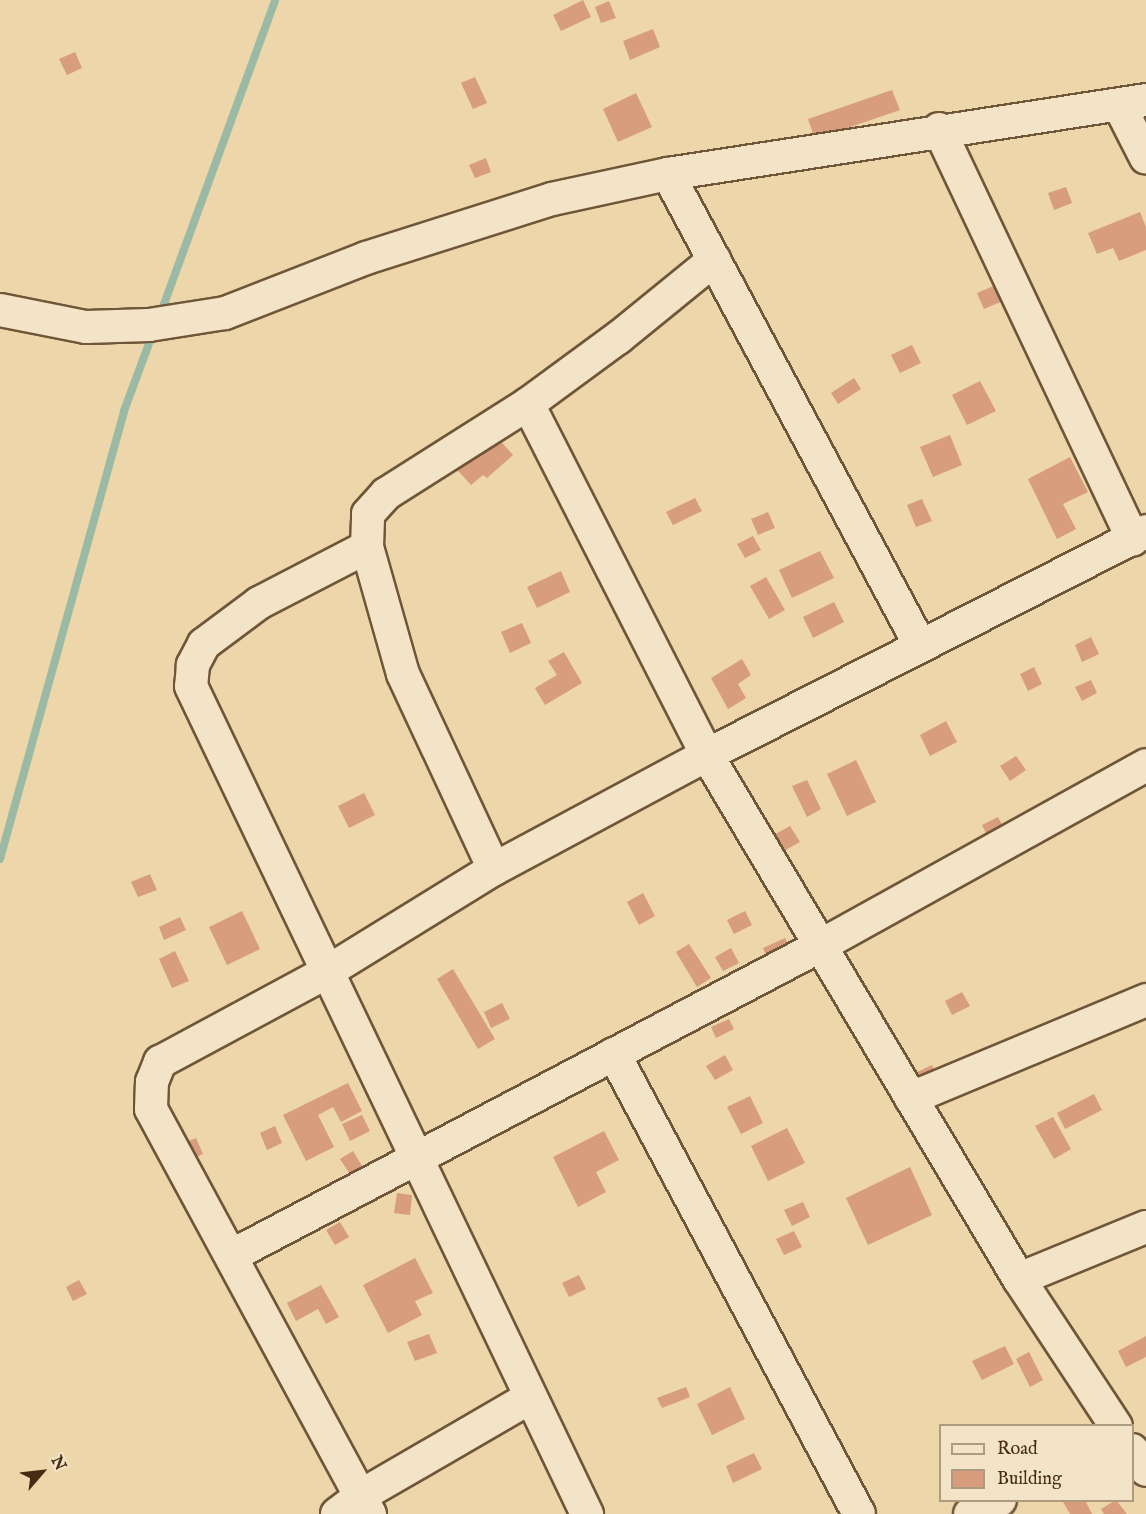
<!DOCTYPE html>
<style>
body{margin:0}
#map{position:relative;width:1146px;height:1514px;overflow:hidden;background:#edd6aa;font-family:"IM FELL English",serif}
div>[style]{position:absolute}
.stream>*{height:8px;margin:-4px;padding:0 4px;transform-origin:4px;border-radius:4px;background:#9abaa5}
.building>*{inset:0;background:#d79d7c}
.roads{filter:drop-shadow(2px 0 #705638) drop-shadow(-2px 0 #705638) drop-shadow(0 2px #705638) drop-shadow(0 -2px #705638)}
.minor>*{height:32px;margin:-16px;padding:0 16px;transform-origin:16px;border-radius:16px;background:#f3e4c8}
span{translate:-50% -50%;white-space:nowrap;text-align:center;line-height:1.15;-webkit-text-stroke:6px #f3e4c8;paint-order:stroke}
.legend{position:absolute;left:939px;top:1424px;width:195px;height:78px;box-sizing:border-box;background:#f3e4c8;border:2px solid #ae9a7f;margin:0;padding:8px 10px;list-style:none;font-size:18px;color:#462c12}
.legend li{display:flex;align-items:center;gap:12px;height:30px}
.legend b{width:30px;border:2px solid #ae9a7f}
.north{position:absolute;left:12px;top:1442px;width:60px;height:60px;-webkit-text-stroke:4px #f3e4c8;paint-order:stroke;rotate:62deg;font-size:16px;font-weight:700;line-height:24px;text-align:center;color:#462c12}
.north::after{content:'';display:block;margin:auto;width:21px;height:27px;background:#462c12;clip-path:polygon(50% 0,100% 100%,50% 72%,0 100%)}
</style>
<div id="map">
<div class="stream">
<div style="left:160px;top:315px;width:335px;rotate:-69.9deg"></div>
<div style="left:0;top:859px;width:465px;rotate:-74.5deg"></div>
<div style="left:124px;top:411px;width:86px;rotate:-69.7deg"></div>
</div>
<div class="building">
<div style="clip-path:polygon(583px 0,591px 17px,561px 31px,553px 15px)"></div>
<div style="clip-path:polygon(609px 1px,616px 18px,601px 23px,595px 7px)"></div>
<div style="clip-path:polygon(653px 29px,660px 47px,630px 60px,623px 41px)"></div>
<div style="clip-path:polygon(75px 52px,82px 68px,67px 75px,59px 59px)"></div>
<div style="clip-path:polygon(475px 77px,487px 103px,473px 109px,461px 83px)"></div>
<div style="clip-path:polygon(892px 90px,900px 110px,815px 139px,808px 119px)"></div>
<div style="clip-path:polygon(636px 93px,652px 127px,618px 142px,603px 109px)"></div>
<div style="clip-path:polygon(486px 158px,491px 172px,475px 178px,469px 165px)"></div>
<div style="clip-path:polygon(1066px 187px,1072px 203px,1054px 210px,1048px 193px)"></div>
<div style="clip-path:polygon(1140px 212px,1146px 227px,1146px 250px,1119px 261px,1113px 248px,1097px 254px,1088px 233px)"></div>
<div style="clip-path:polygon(996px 285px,1003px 301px,984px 309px,977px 293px)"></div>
<div style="clip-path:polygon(912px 345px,921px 363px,900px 373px,891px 355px)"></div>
<div style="clip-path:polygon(854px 378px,861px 389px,838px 404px,831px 393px)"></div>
<div style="clip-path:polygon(980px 381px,996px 411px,967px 425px,952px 395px)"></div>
<div style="clip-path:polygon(489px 428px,513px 455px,487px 478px,483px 475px,471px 485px,450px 462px)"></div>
<div style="clip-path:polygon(950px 435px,962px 465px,933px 477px,920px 447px)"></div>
<div style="clip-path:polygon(1070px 457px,1088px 492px,1063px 504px,1076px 529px,1057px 539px,1028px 479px)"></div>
<div style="clip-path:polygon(695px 498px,702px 511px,673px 525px,666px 512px)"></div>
<div style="clip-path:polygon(922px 499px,932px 521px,916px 527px,907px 505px)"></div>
<div style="clip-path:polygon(768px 512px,775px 528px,758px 535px,751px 519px)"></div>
<div style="clip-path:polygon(753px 536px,761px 550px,745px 558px,737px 544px)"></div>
<div style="clip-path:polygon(820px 551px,834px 578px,792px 598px,779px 570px)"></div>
<div style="clip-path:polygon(561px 571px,570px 592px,537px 608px,527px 587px)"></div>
<div style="clip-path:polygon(766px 577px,785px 610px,769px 619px,750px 586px)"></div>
<div style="clip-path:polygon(834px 602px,844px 622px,813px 638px,803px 617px)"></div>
<div style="clip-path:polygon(522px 623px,531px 643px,510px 653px,501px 632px)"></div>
<div style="clip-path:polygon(1091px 637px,1099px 654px,1082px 662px,1075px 645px)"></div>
<div style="clip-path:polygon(564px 652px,582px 683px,545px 705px,535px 688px,557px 675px,548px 661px)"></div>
<div style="clip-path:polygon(742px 659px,751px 675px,738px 684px,746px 698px,728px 709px,711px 678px)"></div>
<div style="clip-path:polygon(1034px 667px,1042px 684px,1028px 691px,1020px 674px)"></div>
<div style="clip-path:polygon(1091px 680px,1097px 693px,1082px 701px,1075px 687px)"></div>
<div style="clip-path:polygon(946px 721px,957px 742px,930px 756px,920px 735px)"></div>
<div style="clip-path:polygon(1016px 756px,1026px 770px,1010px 781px,1000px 766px)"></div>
<div style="clip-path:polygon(856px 760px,876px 802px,847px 816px,827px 774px)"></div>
<div style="clip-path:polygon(807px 780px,821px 809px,807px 817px,792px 786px)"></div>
<div style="clip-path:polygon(364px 793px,375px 815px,349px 828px,338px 806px)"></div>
<div style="clip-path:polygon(998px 817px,1005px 830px,989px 839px,982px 825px)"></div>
<div style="clip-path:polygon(790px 826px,800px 842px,782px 852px,772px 836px)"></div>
<div style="clip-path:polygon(150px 874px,157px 890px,138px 897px,131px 882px)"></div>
<div style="clip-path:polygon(643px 893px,655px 916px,639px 925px,627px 902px)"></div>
<div style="clip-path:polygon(242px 911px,260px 949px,227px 965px,209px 927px)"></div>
<div style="clip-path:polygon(745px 911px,752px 925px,734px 934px,727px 920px)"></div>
<div style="clip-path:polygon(180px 917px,186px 930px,164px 940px,159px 927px)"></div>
<div style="clip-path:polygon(785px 938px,793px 956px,771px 966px,763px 948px)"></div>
<div style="clip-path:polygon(689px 944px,711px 978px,697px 987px,676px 952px)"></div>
<div style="clip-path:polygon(731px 948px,739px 963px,723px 971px,715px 957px)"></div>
<div style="clip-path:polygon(175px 951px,189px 981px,172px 988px,159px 959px)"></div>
<div style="clip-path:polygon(453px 969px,495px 1039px,478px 1049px,437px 979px)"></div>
<div style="clip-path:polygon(962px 992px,970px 1006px,952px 1015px,945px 1001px)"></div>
<div style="clip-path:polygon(502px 1003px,510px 1019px,491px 1028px,484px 1012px)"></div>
<div style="clip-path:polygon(729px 1019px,734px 1029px,716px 1038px,711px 1027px)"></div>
<div style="clip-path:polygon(725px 1055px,733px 1070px,715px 1080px,706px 1066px)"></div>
<div style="clip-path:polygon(932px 1065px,939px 1080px,921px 1088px,915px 1073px)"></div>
<div style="clip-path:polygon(348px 1083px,362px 1111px,341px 1122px,333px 1107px,318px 1115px,334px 1147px,306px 1161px,283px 1115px)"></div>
<div style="clip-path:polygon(1094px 1094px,1102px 1110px,1065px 1129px,1057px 1113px)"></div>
<div style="clip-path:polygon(750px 1096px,763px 1123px,741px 1134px,727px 1107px)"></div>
<div style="clip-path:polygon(362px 1115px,370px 1131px,350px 1141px,342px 1124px)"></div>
<div style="clip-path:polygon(1053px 1117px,1071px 1149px,1054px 1159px,1035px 1126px)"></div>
<div style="clip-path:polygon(275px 1126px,282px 1143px,267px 1150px,260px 1133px)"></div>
<div style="clip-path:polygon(787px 1128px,805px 1163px,768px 1181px,751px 1146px)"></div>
<div style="clip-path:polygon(604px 1131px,619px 1160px,596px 1172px,606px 1192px,578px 1207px,553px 1157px)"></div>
<div style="clip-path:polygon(196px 1138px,203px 1154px,186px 1162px,180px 1145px)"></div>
<div style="clip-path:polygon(353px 1151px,362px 1166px,350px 1174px,340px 1159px)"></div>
<div style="clip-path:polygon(910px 1167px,932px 1215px,868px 1245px,846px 1198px)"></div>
<div style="clip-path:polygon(397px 1193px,412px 1195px,410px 1215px,394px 1213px)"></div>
<div style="clip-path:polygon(803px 1202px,810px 1217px,792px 1226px,784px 1210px)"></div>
<div style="clip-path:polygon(340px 1222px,349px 1237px,335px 1245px,326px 1230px)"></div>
<div style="clip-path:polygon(794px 1231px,802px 1247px,784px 1255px,776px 1239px)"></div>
<div style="clip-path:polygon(415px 1258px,433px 1293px,415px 1301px,422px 1315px,388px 1333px,363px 1285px)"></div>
<div style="clip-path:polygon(579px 1275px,586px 1289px,569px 1297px,562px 1283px)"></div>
<div style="clip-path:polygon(79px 1280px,87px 1294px,73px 1301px,66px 1287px)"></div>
<div style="clip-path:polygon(321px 1285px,339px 1317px,326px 1324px,318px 1309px,296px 1321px,287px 1303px)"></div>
<div style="clip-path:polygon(429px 1334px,437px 1353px,415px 1361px,407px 1342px)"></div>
<div style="clip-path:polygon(1146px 1336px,1146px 1357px,1126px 1367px,1118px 1351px)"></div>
<div style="clip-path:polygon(1005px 1346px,1014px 1364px,982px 1380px,972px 1361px)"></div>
<div style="clip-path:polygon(1029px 1352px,1043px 1380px,1030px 1387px,1016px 1359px)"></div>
<div style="clip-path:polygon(686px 1387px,690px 1397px,662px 1408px,657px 1398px)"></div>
<div style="clip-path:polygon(730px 1387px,745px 1419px,712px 1435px,697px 1404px)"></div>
<div style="clip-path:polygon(754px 1453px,762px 1469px,733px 1483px,726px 1466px)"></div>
<div style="clip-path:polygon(1066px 1500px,1085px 1500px,1092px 1514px,1070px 1514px,1063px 1502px)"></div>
<div style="clip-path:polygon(1116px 1500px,1127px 1514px,1104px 1514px,1101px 1509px)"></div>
</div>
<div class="roads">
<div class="minor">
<div style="left:1119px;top:105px;width:59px;rotate:63deg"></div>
<div style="left:939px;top:129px;width:454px;rotate:64.7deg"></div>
<div style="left:668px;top:174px;width:534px;rotate:61.85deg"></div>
<div style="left:0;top:310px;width:88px;rotate:11.2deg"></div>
<div style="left:86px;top:327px;width:63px;rotate:-1.8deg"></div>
<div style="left:149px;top:325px;width:77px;rotate:-9deg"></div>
<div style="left:225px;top:313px;width:151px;rotate:-21.3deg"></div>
<div style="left:366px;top:258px;width:195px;rotate:-17.6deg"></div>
<div style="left:552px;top:199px;width:119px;rotate:-12.2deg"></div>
<div style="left:668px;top:174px;width:484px;rotate:-8.8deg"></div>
<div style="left:528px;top:404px;width:394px;rotate:63deg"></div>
<div style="left:707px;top:755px;width:610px;rotate:59.23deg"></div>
<div style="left:1019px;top:1279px;width:176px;rotate:56.6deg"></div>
<div style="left:367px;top:547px;width:122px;rotate:152.6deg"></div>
<div style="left:259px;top:603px;width:69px;rotate:143.3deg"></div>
<div style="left:204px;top:644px;width:24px;rotate:118deg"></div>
<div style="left:193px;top:665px;width:21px;rotate:95deg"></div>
<div style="left:191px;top:686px;width:918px;rotate:64.44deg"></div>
<div style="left:494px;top:869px;width:215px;rotate:-115deg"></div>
<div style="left:403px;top:674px;width:132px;rotate:-105.8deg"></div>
<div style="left:367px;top:547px;width:33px;rotate:-88deg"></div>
<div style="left:368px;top:514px;width:27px;rotate:-48deg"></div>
<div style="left:386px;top:494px;width:168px;rotate:-32.4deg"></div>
<div style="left:528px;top:404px;width:112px;rotate:-36.3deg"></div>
<div style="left:618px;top:338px;width:124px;rotate:-39.1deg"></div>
<div style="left:614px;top:1054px;width:521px;rotate:61.96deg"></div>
<div style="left:911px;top:1098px;width:255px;rotate:-22.6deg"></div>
<div style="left:231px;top:1256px;width:663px;rotate:-27.76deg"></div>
<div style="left:818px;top:947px;width:375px;rotate:-29deg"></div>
<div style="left:1019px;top:1279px;width:137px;rotate:-22.3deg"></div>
<div style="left:1132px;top:1450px;width:24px;rotate:55deg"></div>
<div style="left:337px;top:1514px;width:31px;rotate:-37deg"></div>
<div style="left:362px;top:1495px;width:195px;rotate:-30.1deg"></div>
<div style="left:370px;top:1514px;width:460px;rotate:-118.4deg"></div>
<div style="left:151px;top:1109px;width:27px;rotate:-88deg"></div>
<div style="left:152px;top:1082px;width:22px;rotate:-68deg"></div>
<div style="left:160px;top:1062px;width:190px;rotate:-28.3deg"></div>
<div style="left:327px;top:972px;width:196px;rotate:-31.7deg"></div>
<div style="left:494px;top:869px;width:242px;rotate:-28.2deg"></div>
<div style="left:707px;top:755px;width:493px;rotate:-27deg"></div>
<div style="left:970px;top:1514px;width:33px;rotate:-25deg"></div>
</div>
</div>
<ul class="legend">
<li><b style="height:8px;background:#f3e4c8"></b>Road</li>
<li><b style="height:16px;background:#d79d7c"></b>Building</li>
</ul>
<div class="north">N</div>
</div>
